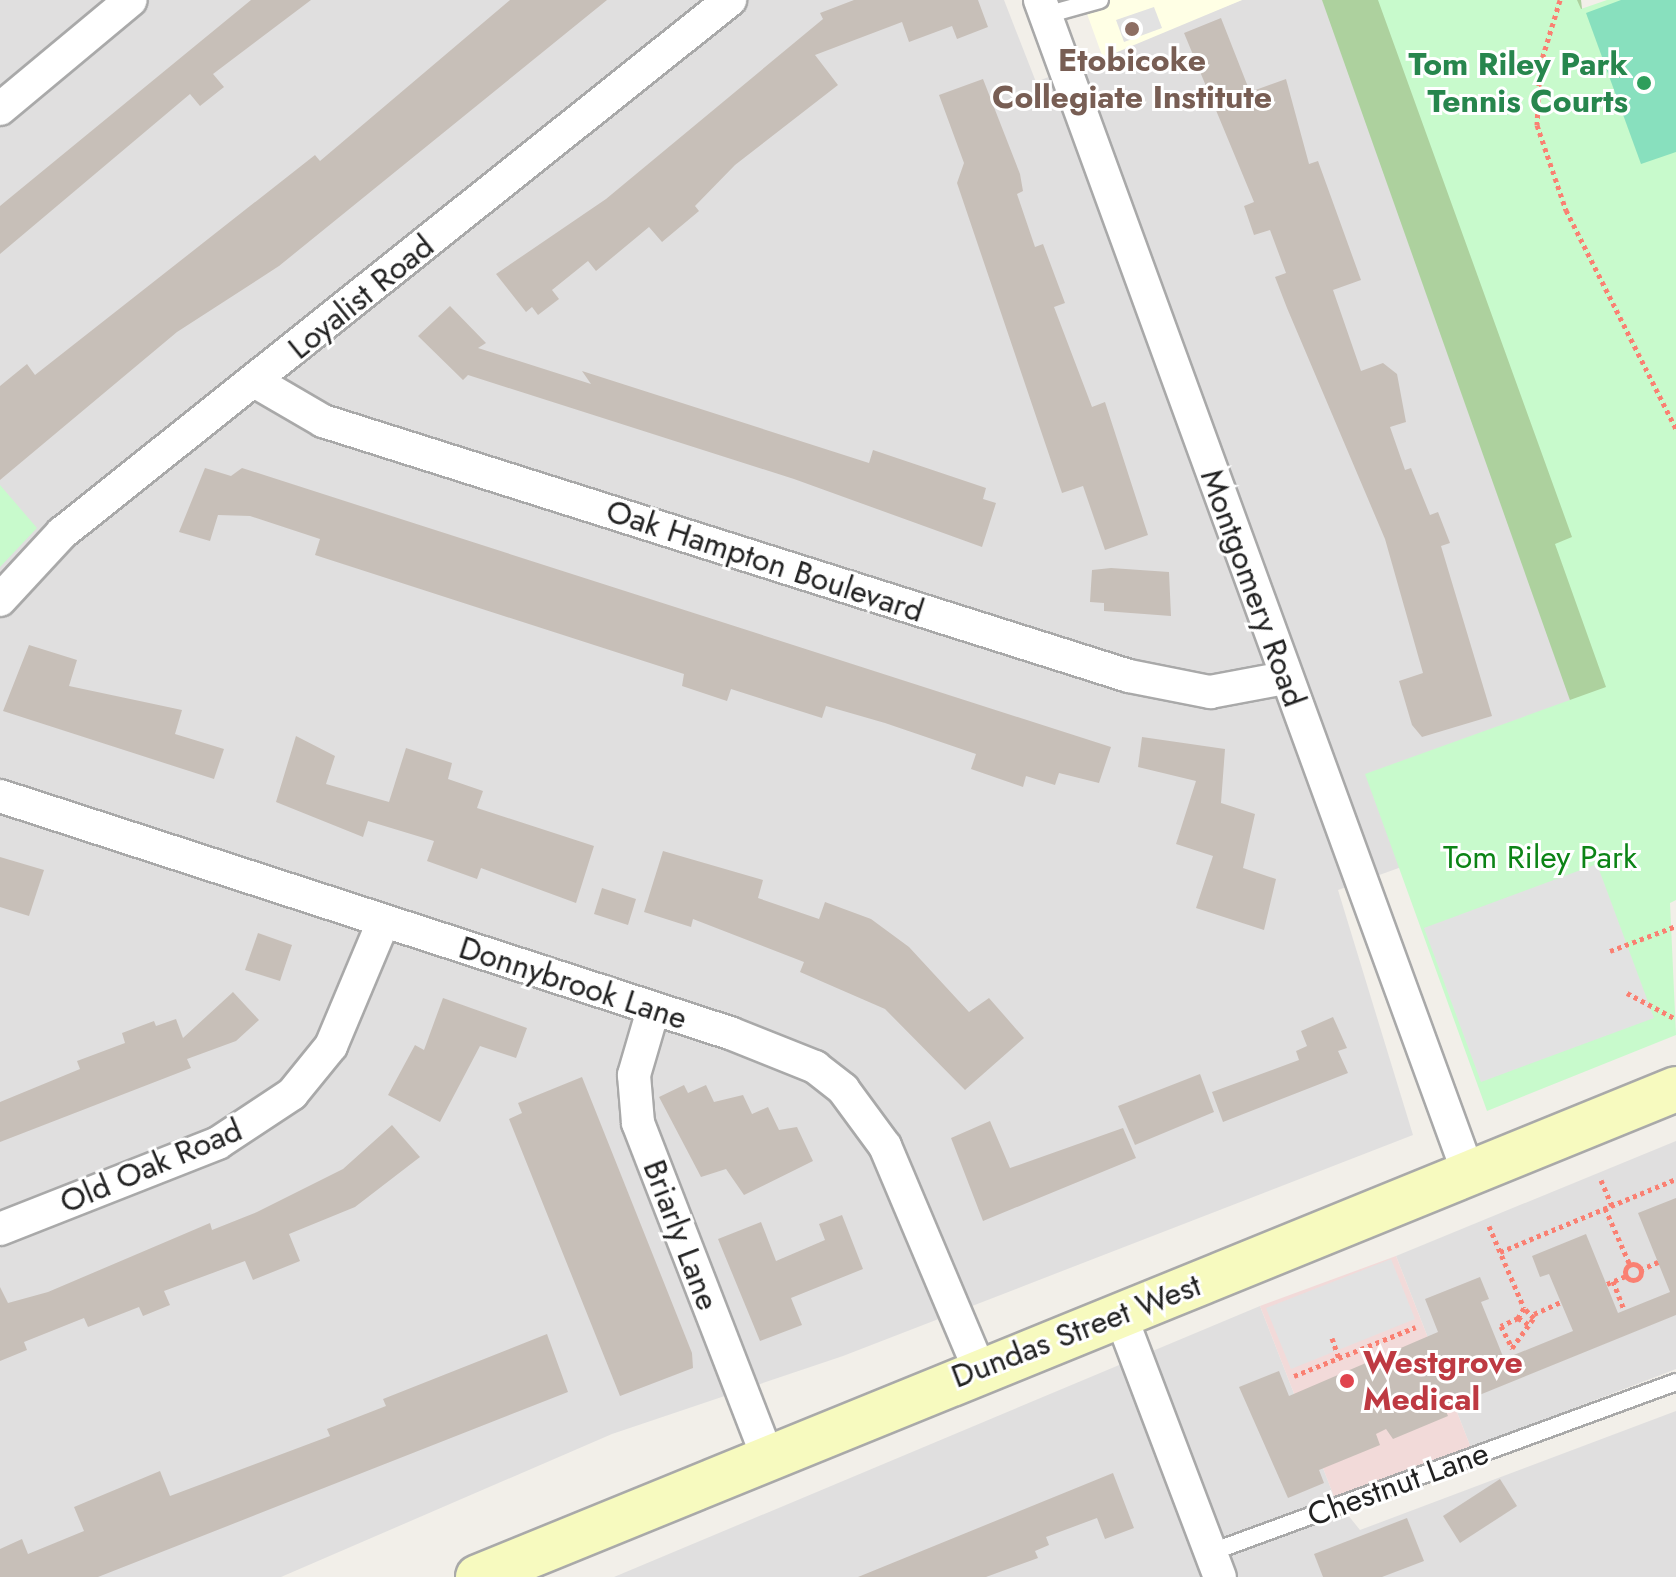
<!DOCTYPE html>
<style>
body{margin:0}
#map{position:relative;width:1676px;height:1577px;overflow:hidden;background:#f2efe9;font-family:Jost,sans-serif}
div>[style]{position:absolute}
.residential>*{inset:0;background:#e0dfdf}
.commercial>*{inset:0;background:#f2dad9}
.education>*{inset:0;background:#ffffe5}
.forest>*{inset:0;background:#add19e}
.park>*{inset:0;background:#c8facc}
.pitch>*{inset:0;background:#88e0be}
.parking>*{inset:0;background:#e2e2e2}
.building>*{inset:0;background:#c7bfb8}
.path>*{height:5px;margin-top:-2.5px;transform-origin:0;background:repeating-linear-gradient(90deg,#fa8072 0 4px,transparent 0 8px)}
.path>.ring{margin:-2.5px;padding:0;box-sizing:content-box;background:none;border:5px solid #fa8072;border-radius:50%}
.roads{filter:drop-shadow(2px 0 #a9a9a9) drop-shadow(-2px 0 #a9a9a9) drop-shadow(0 2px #a9a9a9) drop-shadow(0 -2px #a9a9a9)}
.lane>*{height:16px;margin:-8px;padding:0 8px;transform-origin:8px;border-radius:8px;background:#fff}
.street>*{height:32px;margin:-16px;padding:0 16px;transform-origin:16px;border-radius:16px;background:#fff}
.secondary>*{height:44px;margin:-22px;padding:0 22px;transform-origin:22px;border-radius:22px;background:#f7fabf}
.dots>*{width:22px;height:22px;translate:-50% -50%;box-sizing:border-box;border:4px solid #fff;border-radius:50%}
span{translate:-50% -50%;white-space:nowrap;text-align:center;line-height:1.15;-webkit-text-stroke:6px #fff;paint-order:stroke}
.education-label{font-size:32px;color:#785e54;font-weight:700}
.leisure-label{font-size:32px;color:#27864d;font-weight:700}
.right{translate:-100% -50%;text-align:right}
.street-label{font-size:32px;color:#222}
.park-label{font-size:32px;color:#0c8416}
.health-label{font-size:32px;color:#be3a42;font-weight:700}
.left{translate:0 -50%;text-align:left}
</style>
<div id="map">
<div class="residential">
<div style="clip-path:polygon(0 0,1004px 0,1036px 82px,1242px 0,1327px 0,1605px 793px,1338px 890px,1413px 1135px,843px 1356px,612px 1434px,281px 1577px,0 1577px)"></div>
<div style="clip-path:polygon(1676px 1141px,1676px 1369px,1471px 1448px,1396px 1256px)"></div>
<div style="clip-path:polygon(1260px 1306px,1335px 1499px,1360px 1530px,1676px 1411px,1676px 1577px,614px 1577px)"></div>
</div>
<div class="commercial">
<div style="clip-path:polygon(1396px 1256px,1471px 1448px,1335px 1499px,1260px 1306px)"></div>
</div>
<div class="education">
<div style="clip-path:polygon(1082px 0,1242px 0,1103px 58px)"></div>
</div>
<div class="forest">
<div style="clip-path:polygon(1322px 0,1581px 0,1676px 818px,1583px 737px)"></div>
</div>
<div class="park">
<div style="clip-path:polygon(1378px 0,1577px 0,1581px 9px,1607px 0,1676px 0,1676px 900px,1670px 903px,1676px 1035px,1487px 1111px,1365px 774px,1606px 687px,1555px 544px,1572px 537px)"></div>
<div style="clip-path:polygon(0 485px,37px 528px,0 567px)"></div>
</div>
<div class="pitch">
<div style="clip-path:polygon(1621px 0,1676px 0,1676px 152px,1641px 164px,1586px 13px)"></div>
</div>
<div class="parking">
<div style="clip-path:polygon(1154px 7px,1162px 28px,1124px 42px,1116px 20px)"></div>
<div style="clip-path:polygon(1597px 864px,1654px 1018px,1481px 1082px,1424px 928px)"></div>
<div style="clip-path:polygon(1391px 1259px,1415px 1319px,1291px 1369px,1266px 1308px)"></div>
</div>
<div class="building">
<div style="clip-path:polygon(251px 0,311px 0,213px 74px,224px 87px,200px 106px,190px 94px,0 254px,0 206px)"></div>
<div style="clip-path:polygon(510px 0,607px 0,279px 266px,177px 332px,0 480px,0 386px,27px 364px,35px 375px,315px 155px,320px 161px)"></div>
<div style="clip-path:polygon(854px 0,978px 0,988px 27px,957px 39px,952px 26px,909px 42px,902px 22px,815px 55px,838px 85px,735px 165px,695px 206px,699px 211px,662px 242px,649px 227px,596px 271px,588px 261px,552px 290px,559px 299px,538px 315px,532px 307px,526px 312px,496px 274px,606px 199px,823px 19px,820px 13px)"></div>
<div style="clip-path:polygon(1221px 18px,1250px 92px,1286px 79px,1309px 164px,1318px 161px,1361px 280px,1333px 290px,1361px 371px,1383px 363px,1397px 374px,1406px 422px,1390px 427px,1405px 470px,1411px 468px,1430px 515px,1438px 512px,1450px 543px,1441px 546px,1492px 716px,1422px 737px,1412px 725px,1399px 681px,1423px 673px,1385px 539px,1287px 308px,1275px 277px,1286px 273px,1270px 230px,1254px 235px,1244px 206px,1254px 202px,1184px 33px)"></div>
<div style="clip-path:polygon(983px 79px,1020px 174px,1023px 191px,1017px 194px,1035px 247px,1043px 244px,1065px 303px,1054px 307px,1092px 407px,1105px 402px,1148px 535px,1105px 550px,1083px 486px,1062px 493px,957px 183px,964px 163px,939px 95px)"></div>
<div style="clip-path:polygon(450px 306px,486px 343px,478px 348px,591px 384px,582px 371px,869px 463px,873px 450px,986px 488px,983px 499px,996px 503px,982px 547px,794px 479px,468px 375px,463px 380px,418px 336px)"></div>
<div style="clip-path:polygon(205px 468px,231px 476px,242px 468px,1111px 747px,1099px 783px,1059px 773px,1055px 785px,1026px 776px,1023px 787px,971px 769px,976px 754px,885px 723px,826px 706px,822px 718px,731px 689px,727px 701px,682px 686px,684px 674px,315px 555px,320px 539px,250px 516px,218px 515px,210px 541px,179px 532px)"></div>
<div style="clip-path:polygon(1111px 568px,1169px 572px,1171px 616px,1104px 611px,1104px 603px,1090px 602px,1092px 570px)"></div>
<div style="clip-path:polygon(29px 645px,77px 660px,69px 686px,182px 710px,175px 734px,224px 749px,214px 779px,3px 711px)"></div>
<div style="clip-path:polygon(296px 736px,335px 756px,326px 784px,389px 802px,406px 748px,452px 763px,448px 779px,483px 791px,477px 808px,594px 846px,576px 903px,481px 868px,477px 879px,427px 861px,434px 841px,368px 821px,363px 837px,276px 802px)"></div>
<div style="clip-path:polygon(1142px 737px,1225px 749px,1221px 803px,1255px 814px,1243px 868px,1276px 879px,1264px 930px,1196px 908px,1213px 856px,1176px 844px,1196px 781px,1138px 767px)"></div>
<div style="clip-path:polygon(663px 851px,763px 880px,758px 898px,819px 919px,825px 902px,871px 919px,909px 947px,969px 1012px,989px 998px,1024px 1038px,965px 1090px,885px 1009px,800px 972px,804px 962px,693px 919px,691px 927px,644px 912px)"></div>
<div style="clip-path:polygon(0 857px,44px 870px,29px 916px,0 907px)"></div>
<div style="clip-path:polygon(602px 888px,636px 899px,628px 925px,594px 914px)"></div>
<div style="clip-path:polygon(258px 933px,292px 945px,280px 981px,245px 970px)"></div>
<div style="clip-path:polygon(233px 992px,259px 1020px,236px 1041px,187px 1059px,191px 1068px,0 1142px,0 1102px,80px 1069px,77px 1061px,125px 1043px,122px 1033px,154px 1021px,156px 1026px,176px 1019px,183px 1038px)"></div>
<div style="clip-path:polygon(443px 998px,527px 1028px,516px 1058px,480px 1046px,440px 1122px,388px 1095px,415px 1045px,424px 1050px)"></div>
<div style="clip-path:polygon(1333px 1017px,1347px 1048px,1338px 1051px,1348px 1073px,1223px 1122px,1212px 1092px,1299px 1060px,1296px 1051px,1307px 1046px,1301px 1031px)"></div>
<div style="clip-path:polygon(1200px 1074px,1214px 1112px,1135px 1145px,1118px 1106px)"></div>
<div style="clip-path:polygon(582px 1077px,692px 1353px,693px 1368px,620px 1396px,509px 1119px,522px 1113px,518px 1103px)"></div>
<div style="clip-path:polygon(684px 1085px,688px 1093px,706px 1085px,714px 1102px,743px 1095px,752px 1114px,768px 1107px,779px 1130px,797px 1127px,813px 1161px,744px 1195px,726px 1169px,701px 1177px,659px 1097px)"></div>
<div style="clip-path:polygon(990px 1121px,1010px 1168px,1123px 1128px,1136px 1158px,983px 1221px,951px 1138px)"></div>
<div style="clip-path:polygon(392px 1125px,420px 1157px,355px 1207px,289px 1234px,300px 1261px,253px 1280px,245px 1261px,164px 1291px,170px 1305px,143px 1316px,139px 1307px,88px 1327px,84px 1318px,24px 1342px,27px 1350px,0 1361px,0 1287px,8px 1303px,48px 1292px,210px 1223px,212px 1230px,257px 1212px,343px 1169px)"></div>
<div style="clip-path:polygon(1676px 1198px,1676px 1315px,1445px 1409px,1448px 1416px,1393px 1439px,1386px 1429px,1376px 1434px,1380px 1445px,1319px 1470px,1324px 1483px,1288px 1498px,1239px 1387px,1279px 1371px,1289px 1396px,1438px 1332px,1425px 1299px,1480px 1277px,1489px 1299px,1481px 1302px,1504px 1359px,1573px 1331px,1549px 1274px,1540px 1277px,1532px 1256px,1586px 1234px,1618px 1313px,1670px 1292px,1638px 1213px)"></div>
<div style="clip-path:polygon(842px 1215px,863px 1269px,791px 1298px,802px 1325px,760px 1341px,718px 1239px,761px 1222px,776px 1261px,825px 1240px,819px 1224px)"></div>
<div style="clip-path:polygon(547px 1334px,568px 1392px,98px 1577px,0 1577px,0 1549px,22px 1539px,28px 1554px,84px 1531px,74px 1507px,160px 1471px,170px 1496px,330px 1436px,327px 1429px,386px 1406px,383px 1399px)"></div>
<div style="clip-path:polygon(1113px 1473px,1134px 1528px,1105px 1539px,1097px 1518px,1046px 1537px,1049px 1545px,1035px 1551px,1038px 1558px,986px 1577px,858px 1577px)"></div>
<div style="clip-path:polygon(1500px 1479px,1517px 1506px,1460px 1543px,1443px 1516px)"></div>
<div style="clip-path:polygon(1407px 1518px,1424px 1561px,1382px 1577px,1323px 1577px,1314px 1554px)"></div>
</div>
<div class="path">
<div style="left:1560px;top:0;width:69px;rotate:106.9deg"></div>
<div style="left:1540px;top:66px;width:59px;rotate:92.9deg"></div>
<div style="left:1537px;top:125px;width:90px;rotate:71.2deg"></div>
<div style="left:1566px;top:210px;width:245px;rotate:63.3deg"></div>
<div style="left:1610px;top:951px;width:71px;rotate:-20.7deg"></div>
<div style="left:1627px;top:993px;width:55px;rotate:28deg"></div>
<div style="left:1601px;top:1180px;width:28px;rotate:67deg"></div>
<div style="left:1605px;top:1208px;width:62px;rotate:66.3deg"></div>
<div style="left:1489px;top:1226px;width:89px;rotate:66.9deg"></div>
<div style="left:1500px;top:1252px;width:191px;rotate:-22.5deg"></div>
<div class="ring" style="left:1625px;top:1264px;width:11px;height:11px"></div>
<div style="left:1640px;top:1270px;width:20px;rotate:-24deg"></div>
<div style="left:1613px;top:1281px;width:31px;rotate:69deg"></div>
<div style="left:1607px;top:1284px;width:21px;rotate:-23deg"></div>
<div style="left:1534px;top:1314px;width:30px;rotate:-24deg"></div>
<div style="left:1518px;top:1318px;width:19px;rotate:155deg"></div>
<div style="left:1501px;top:1326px;width:25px;rotate:63deg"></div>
<div style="left:1512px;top:1348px;width:37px;rotate:-54deg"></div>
<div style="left:1534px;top:1318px;width:14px;rotate:-135deg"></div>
<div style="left:1524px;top:1308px;width:12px;rotate:121deg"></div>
<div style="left:1518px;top:1318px;width:12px;rotate:31deg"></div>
<div style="left:1332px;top:1338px;width:21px;rotate:71deg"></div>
<div style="left:1294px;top:1376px;width:131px;rotate:-21.9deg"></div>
</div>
<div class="roads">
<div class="lane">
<div style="left:1046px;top:15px;width:56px;rotate:-15.5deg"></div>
<div style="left:1209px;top:1553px;width:497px;rotate:-20.1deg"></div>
</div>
<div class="street">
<div style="left:1040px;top:0;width:1251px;rotate:69.94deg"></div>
<div style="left:0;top:109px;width:170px;rotate:-39.8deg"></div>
<div style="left:256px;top:382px;width:78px;rotate:30.2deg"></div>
<div style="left:323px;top:421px;width:845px;rotate:17.56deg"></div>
<div style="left:1129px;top:676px;width:83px;rotate:11.2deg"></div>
<div style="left:1210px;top:692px;width:76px;rotate:-10.6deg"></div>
<div style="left:0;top:600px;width:91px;rotate:-47.2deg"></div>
<div style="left:62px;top:533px;width:855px;rotate:-38.59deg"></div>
<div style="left:0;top:796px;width:768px;rotate:17.99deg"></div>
<div style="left:730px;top:1033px;width:92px;rotate:21.8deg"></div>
<div style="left:815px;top:1067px;width:36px;rotate:38deg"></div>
<div style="left:843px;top:1089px;width:71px;rotate:53.6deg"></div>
<div style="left:885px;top:1146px;width:241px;rotate:67.1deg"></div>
<div style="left:653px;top:1010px;width:68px;rotate:106.3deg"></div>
<div style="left:634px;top:1075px;width:48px;rotate:85.2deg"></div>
<div style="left:638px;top:1123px;width:357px;rotate:68.8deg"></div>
<div style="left:0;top:1229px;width:234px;rotate:-21.5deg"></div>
<div style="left:218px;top:1143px;width:89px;rotate:-33.5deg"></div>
<div style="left:292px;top:1094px;width:62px;rotate:-50.9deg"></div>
<div style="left:331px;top:1046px;width:134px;rotate:-67.2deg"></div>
<div style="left:1120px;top:1314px;width:281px;rotate:69.2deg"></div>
</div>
<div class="secondary">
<div style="left:478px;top:1577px;width:1294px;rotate:-22.16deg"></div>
</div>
</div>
<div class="dots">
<div style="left:1132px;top:29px;background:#8d6e63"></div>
<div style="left:1644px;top:83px;background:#2e9e5b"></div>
<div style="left:1347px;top:1381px;background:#e0444e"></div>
</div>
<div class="education-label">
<span style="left:1132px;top:79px">Etobicoke<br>Collegiate Institute</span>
</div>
<div class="leisure-label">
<span class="right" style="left:1628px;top:83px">Tom Riley Park<br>Tennis Courts</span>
</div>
<div class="street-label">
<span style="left:361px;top:297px;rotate:-39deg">Loyalist Road</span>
<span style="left:765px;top:561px;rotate:18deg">Oak Hampton Boulevard</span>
<span style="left:1253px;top:588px;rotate:70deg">Montgomery Road</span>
<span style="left:573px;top:983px;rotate:18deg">Donnybrook Lane</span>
<span style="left:151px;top:1166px;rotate:-23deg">Old Oak Road</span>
<span style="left:681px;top:1235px;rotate:69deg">Briarly Lane</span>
<span style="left:1076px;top:1331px;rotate:-21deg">Dundas Street West</span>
<span style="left:1398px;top:1484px;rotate:-20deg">Chestnut Lane</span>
</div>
<div class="park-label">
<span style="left:1540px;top:857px">Tom Riley Park</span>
</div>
<div class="health-label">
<span class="left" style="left:1363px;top:1381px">Westgrove<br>Medical</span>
</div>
</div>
